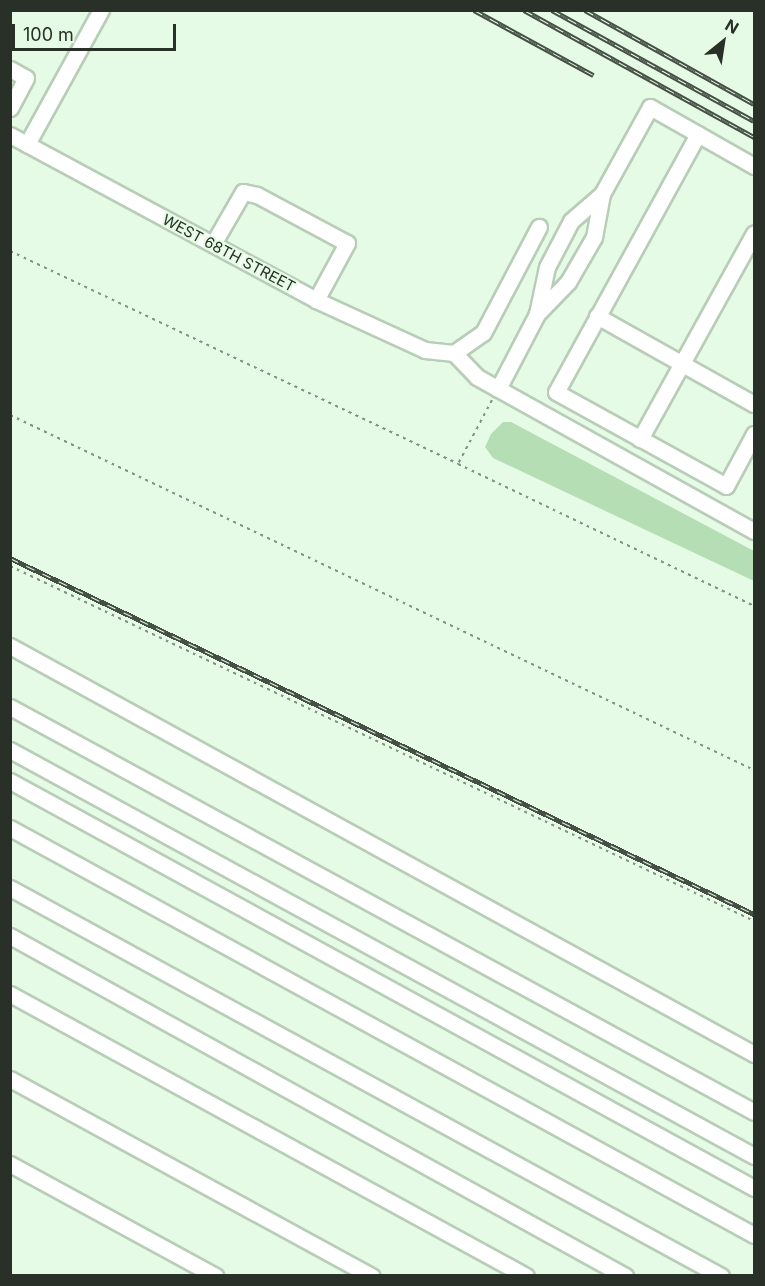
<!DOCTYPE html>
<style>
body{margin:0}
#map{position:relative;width:765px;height:1286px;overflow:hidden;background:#e5fbe5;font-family:Inter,sans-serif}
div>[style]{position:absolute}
.water>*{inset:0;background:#b5deb5}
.path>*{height:2px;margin-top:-1px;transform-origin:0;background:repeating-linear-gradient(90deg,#829182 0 3px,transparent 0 7.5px)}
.roads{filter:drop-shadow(2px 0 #b8cdb8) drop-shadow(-2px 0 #b8cdb8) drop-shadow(0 2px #b8cdb8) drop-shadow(0 -2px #b8cdb8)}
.minor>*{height:15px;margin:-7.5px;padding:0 7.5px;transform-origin:7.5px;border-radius:7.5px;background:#fff}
.rail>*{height:5px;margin-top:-2.5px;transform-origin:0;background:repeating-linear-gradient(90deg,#e5fbe5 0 9px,#454f45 0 18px);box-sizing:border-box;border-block:2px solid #454f45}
span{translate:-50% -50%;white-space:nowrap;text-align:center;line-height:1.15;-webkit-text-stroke:4.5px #e5fbe5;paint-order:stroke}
.street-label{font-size:15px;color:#283028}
.frame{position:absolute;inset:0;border:12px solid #283028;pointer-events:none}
.north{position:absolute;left:693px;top:12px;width:60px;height:60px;-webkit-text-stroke:4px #e5fbe5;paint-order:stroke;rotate:30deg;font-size:16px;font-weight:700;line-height:24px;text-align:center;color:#283028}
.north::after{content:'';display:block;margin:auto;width:21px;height:27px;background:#283028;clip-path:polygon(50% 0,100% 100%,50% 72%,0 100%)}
.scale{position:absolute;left:12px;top:24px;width:164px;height:27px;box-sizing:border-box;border:3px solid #283028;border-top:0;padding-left:8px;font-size:18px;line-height:21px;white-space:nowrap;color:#283028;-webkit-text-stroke:4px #e5fbe5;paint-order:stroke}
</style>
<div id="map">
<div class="water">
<div style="clip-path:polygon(503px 422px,511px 422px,545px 440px,754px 551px,754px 581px,493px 458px,485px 447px,491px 434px)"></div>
</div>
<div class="path">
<div style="left:10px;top:251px;width:496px;rotate:25.4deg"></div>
<div style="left:492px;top:400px;width:72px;rotate:118deg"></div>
<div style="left:458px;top:464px;width:328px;rotate:25.6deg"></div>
<div style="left:10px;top:415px;width:824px;rotate:25.51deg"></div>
<div style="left:10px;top:566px;width:824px;rotate:25.51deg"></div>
</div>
<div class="roads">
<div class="minor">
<div style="left:10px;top:69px;width:18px;rotate:29deg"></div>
<div style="left:26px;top:78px;width:34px;rotate:118deg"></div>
<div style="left:698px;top:134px;width:294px;rotate:118.8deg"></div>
<div style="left:556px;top:392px;width:194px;rotate:28.9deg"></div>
<div style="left:726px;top:486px;width:59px;rotate:-61.7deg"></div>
<div style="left:10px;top:135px;width:348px;rotate:28.3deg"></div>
<div style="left:316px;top:300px;width:120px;rotate:24.6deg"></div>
<div style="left:425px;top:350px;width:29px;rotate:6deg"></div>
<div style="left:27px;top:144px;width:153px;rotate:-61.1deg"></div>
<div style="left:602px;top:194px;width:44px;rotate:100.5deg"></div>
<div style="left:594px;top:237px;width:52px;rotate:120deg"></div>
<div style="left:568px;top:282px;width:45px;rotate:134.1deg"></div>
<div style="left:537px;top:314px;width:48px;rotate:-78deg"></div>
<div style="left:547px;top:267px;width:52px;rotate:-62.4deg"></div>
<div style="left:571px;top:221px;width:41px;rotate:-41.1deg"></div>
<div style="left:602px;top:194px;width:99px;rotate:-61.1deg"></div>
<div style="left:650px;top:107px;width:120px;rotate:29.6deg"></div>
<div style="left:213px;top:244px;width:60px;rotate:-60deg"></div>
<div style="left:243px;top:192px;width:14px;rotate:12deg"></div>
<div style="left:257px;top:195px;width:102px;rotate:28.1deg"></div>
<div style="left:347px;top:243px;width:65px;rotate:118.5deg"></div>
<div style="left:597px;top:316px;width:180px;rotate:29.3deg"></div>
<div style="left:454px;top:353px;width:33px;rotate:46deg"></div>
<div style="left:477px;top:377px;width:317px;rotate:29.1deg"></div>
<div style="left:454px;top:353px;width:35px;rotate:-35deg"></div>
<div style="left:483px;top:333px;width:120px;rotate:-62.2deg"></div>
<div style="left:498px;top:389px;width:85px;rotate:-62.5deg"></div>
<div style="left:640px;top:439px;width:235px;rotate:-61deg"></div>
<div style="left:10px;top:646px;width:849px;rotate:28.74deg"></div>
<div style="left:10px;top:707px;width:847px;rotate:28.56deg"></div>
<div style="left:10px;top:750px;width:848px;rotate:28.62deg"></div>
<div style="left:10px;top:781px;width:848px;rotate:28.68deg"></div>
<div style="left:10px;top:828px;width:848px;rotate:28.68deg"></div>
<div style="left:10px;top:888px;width:810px;rotate:28.62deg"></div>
<div style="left:10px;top:936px;width:703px;rotate:28.94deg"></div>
<div style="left:10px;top:994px;width:588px;rotate:28.66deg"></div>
<div style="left:10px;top:1079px;width:412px;rotate:28.6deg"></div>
<div style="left:10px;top:1164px;width:234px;rotate:28.6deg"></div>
</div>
</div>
<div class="rail">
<div style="left:474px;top:10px;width:136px;rotate:28.6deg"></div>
<div style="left:524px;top:10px;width:263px;rotate:28.9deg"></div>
<div style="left:552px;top:10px;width:230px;rotate:28.8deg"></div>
<div style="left:585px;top:10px;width:193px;rotate:29.1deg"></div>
<div style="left:10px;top:558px;width:825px;rotate:25.57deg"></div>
</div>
<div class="street-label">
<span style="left:229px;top:253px;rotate:28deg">WEST 68TH STREET</span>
</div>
<div class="frame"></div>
<div class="north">N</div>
<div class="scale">100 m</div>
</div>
